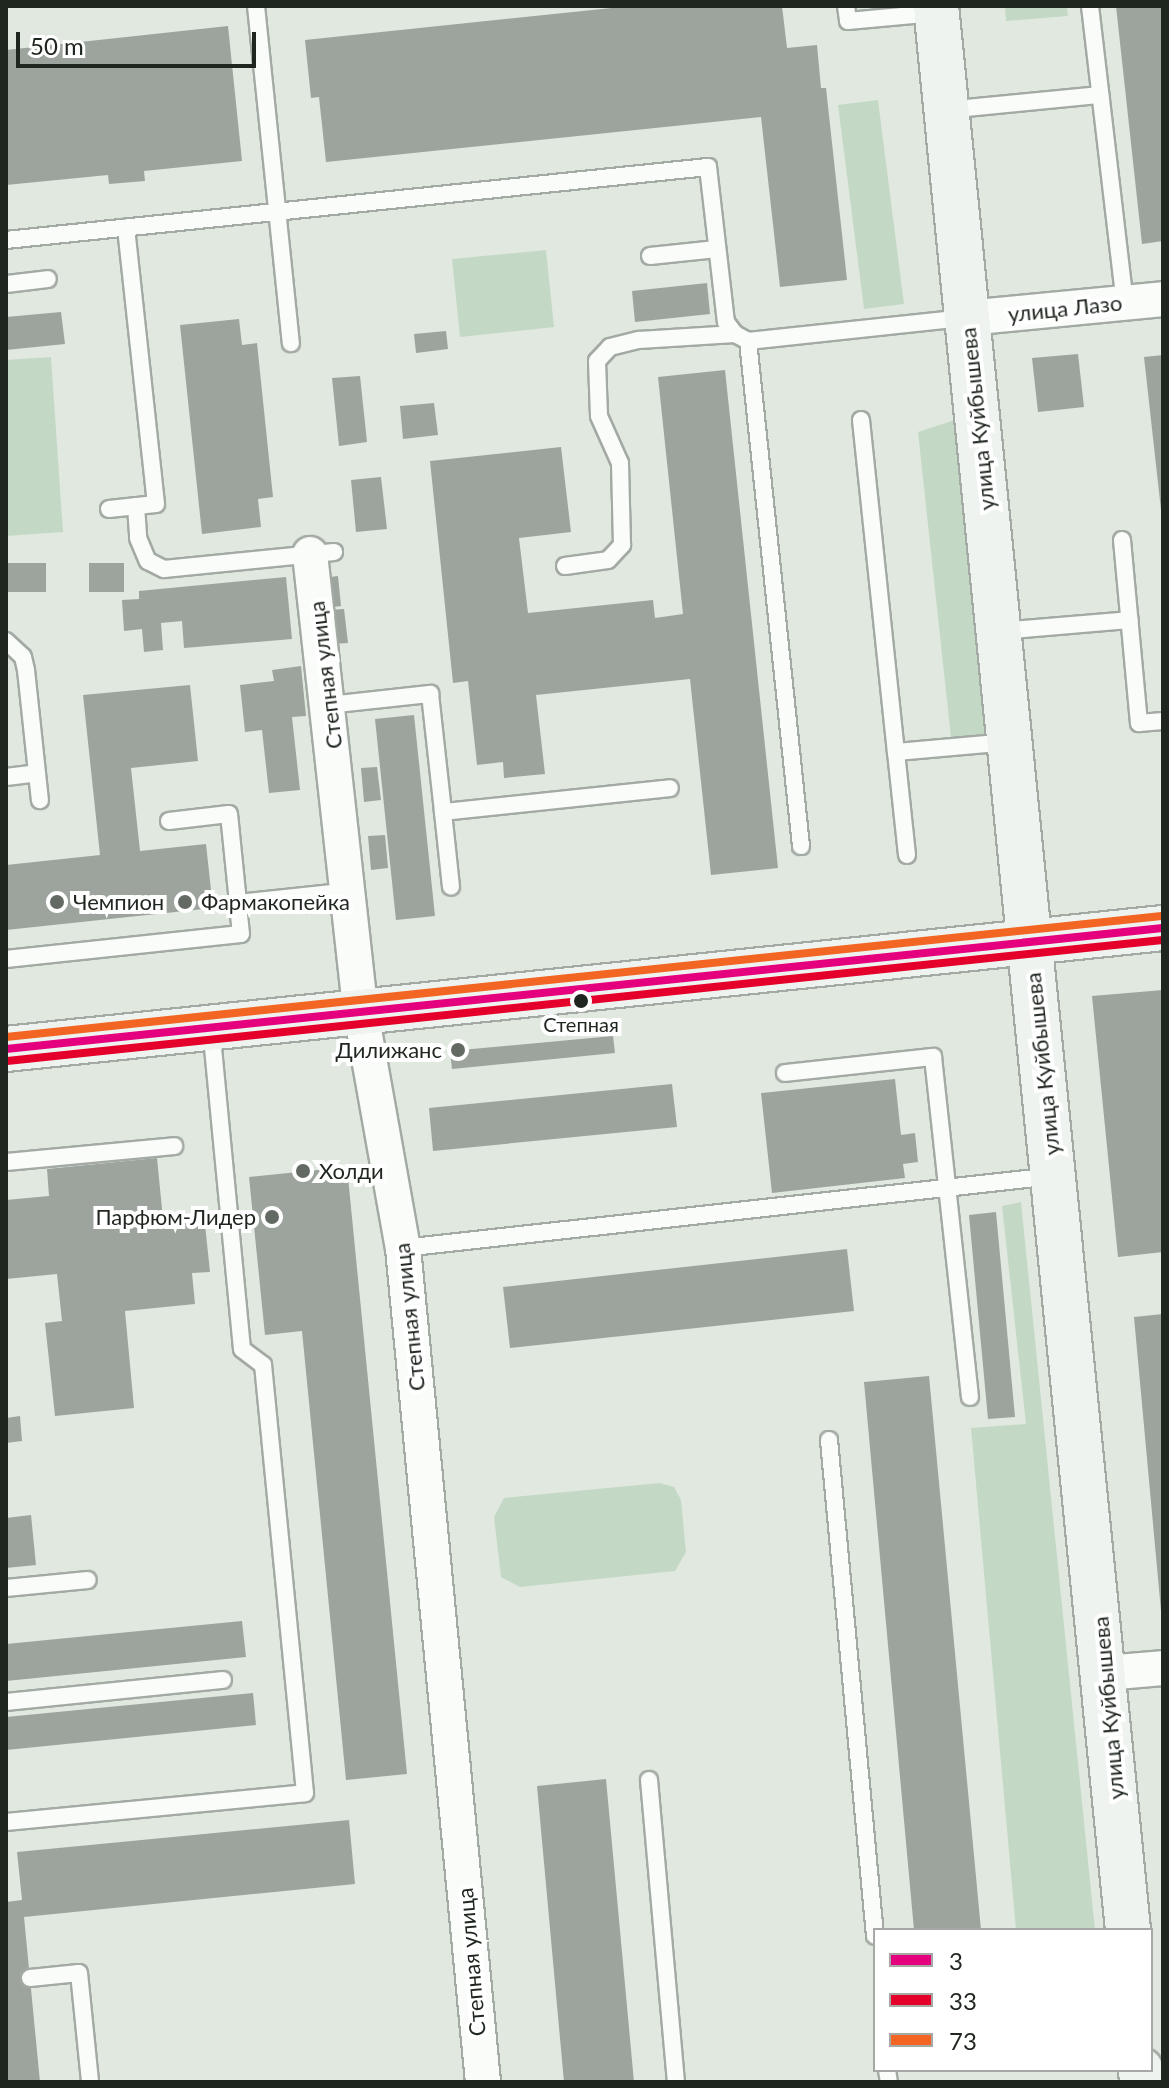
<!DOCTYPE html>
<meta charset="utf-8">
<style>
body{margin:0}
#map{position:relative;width:1169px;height:2088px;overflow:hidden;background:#e0e8e0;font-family:Lato,sans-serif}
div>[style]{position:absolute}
.green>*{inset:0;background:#c4d9c5}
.building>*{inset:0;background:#9da49e}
.roads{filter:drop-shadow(2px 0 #a3a9a3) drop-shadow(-2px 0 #a3a9a3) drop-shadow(0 2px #a3a9a3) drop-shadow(0 -2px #a3a9a3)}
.service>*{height:16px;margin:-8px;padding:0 8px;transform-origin:8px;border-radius:8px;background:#fafcfa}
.minor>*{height:34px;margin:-17px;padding:0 17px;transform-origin:17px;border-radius:17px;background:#fafcfa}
.secondary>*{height:44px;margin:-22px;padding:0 22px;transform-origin:22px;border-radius:22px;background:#eff3ef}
.bus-1>*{height:8px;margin:-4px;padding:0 4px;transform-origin:4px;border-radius:4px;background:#e5007d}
.bus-2>*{height:8px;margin:-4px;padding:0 4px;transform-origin:4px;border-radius:4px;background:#e4002b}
.bus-3>*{height:8px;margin:-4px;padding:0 4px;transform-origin:4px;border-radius:4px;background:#f26522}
.dots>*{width:22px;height:22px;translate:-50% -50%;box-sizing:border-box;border:4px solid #fff;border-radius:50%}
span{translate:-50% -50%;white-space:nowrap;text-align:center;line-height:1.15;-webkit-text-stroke:8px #fff;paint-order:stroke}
.bus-label{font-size:20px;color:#1f251f}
.street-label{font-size:22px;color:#1f251f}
.poi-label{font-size:22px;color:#1f251f}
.left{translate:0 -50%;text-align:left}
.right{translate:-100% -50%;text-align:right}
.frame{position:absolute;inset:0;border:8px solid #1f251f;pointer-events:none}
.legend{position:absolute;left:873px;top:1928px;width:280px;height:144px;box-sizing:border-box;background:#fff;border:2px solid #a5a8a5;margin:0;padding:10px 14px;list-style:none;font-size:24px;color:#1f251f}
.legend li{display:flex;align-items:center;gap:16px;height:40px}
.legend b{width:40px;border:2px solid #a5a8a5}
.scale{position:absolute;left:16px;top:32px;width:240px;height:36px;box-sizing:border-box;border:4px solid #1f251f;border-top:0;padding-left:10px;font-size:24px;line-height:28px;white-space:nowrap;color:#1f251f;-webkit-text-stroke:6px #fff;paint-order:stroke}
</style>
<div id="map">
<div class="green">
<div style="clip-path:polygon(1005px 6px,1067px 6px,1068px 16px,1006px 21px)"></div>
<div style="clip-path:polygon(878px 100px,904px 304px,864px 309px,838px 105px)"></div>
<div style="clip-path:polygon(546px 250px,554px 327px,460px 337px,452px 259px)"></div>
<div style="clip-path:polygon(51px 357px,63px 532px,6px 536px,6px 360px)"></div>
<div style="clip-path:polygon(955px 420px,988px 734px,951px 738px,918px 432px)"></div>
<div style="clip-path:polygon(1021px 1202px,1095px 1930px,1016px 1930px,971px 1428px,1026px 1424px,1002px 1206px)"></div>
<div style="clip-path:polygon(660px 1483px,674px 1487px,681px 1500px,686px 1552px,675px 1571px,520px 1587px,501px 1577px,494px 1517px,504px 1498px)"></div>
</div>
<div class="building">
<div style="clip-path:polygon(631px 6px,782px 6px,787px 48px,817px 45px,821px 88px,826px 88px,847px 280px,780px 287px,761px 117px,326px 162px,319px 97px,311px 98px,305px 40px)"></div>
<div style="clip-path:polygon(1116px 6px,1163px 6px,1163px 241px,1142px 244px)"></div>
<div style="clip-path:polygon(228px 26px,242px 161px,144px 171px,145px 181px,109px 184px,108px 175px,6px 185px,6px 50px)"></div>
<div style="clip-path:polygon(707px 283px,710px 314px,635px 322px,632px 291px)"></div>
<div style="clip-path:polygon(61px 312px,65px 344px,6px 350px,6px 317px)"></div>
<div style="clip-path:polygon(239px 319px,242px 345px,257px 343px,273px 497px,258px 499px,261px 527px,202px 534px,180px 325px)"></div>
<div style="clip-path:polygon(446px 331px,448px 349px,416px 353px,414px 334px)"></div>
<div style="clip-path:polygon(1078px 354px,1084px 407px,1038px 412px,1032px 358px)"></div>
<div style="clip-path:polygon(1163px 355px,1163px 509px,1161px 510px,1144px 357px)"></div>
<div style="clip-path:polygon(725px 370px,778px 868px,711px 875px,690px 679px,536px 695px,545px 774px,504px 778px,503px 762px,477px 765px,468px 681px,453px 683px,430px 461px,561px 447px,571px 532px,519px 538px,528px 613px,653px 600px,655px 618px,683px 614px,658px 377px)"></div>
<div style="clip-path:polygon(360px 376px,367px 442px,339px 446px,332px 378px)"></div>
<div style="clip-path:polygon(434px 403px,438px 435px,403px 439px,400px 406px)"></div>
<div style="clip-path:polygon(381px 477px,387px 529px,356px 532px,351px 480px)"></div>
<div style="clip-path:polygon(6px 563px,46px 563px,46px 592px,6px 592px)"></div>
<div style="clip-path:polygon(89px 563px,124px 563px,124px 592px,89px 592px)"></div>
<div style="clip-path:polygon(338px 576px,341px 606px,326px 608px,323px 578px)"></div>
<div style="clip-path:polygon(286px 577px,292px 639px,184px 648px,182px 621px,161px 623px,163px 650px,144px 652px,142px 629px,124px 631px,122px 600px,139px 599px,139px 591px)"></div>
<div style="clip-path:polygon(344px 609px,348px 643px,332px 644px,329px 610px)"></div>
<div style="clip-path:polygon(301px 666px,306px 716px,292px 717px,300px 790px,269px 793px,262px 730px,245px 732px,240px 685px,274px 681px,272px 670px)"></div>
<div style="clip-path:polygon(190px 685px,198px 761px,131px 768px,140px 851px,206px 844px,213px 908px,6px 930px,6px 865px,100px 855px,83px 695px)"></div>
<div style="clip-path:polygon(414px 715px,435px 916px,396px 920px,375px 719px)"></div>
<div style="clip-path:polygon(377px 767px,381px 800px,364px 802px,361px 768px)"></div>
<div style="clip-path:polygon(385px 835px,388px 868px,371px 870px,368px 836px)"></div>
<div style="clip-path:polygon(1163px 990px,1163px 1252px,1118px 1257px,1092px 996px)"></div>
<div style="clip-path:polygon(613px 1036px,615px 1053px,452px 1069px,450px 1051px)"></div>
<div style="clip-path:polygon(895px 1079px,901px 1135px,915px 1133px,918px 1162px,903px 1164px,905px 1178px,772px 1193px,761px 1093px)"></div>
<div style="clip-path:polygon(672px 1084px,677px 1127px,433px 1151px,429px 1108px)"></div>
<div style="clip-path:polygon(157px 1158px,163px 1219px,204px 1215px,210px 1272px,192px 1273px,195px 1304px,125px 1311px,134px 1408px,55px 1416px,45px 1323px,62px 1321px,57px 1274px,6px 1279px,6px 1200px,49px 1196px,47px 1169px)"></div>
<div style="clip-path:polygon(347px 1167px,407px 1774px,346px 1780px,302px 1331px,265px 1335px,249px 1177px)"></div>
<div style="clip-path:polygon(996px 1212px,1015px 1417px,988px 1419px,969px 1215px)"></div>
<div style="clip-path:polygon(847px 1249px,854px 1311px,510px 1348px,503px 1287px)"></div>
<div style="clip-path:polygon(1163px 1314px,1163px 1611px,1161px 1611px,1134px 1317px)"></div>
<div style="clip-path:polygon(929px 1376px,981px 1930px,914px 1930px,864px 1382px)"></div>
<div style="clip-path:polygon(20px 1416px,22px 1441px,6px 1443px,6px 1418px)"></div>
<div style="clip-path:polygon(31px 1515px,36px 1565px,6px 1568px,6px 1518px)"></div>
<div style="clip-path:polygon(242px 1621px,246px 1657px,6px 1681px,6px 1644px)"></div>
<div style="clip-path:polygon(253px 1693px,256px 1725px,6px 1750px,6px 1717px)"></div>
<div style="clip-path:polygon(606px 1779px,634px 2082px,564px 2082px,537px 1786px)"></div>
<div style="clip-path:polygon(349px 1820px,355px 1884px,24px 1917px,40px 2082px,6px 2082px,6px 1902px,22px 1900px,17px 1852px)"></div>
</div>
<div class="roads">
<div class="service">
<div style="left:256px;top:6px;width:339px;rotate:84.1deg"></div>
<div style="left:846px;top:6px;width:15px;rotate:82deg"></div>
<div style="left:848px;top:21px;width:87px;rotate:-5.3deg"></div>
<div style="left:1090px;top:6px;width:298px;rotate:83.3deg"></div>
<div style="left:946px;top:110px;width:155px;rotate:-5.6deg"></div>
<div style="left:6px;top:240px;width:706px;rotate:-5.94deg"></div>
<div style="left:708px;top:167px;width:156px;rotate:83.4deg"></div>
<div style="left:726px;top:322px;width:15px;rotate:53deg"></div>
<div style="left:735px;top:334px;width:15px;rotate:28deg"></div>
<div style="left:748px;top:341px;width:218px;rotate:-6.1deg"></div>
<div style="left:650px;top:256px;width:67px;rotate:-6deg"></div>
<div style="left:6px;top:284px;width:42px;rotate:-6.8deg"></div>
<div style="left:748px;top:341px;width:508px;rotate:84.01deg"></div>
<div style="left:861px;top:420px;width:334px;rotate:84deg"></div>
<div style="left:136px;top:506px;width:32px;rotate:86deg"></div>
<div style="left:138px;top:538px;width:25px;rotate:67deg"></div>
<div style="left:148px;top:561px;width:18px;rotate:27deg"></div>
<div style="left:164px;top:569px;width:171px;rotate:-5.7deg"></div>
<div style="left:109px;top:509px;width:47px;rotate:-6.1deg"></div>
<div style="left:156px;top:504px;width:278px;rotate:-96.2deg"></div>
<div style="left:1122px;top:540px;width:184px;rotate:84.7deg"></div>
<div style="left:1139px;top:723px;width:24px;rotate:-5deg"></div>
<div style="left:565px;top:566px;width:43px;rotate:-7.9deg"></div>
<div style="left:608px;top:560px;width:21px;rotate:-47deg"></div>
<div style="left:622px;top:545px;width:82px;rotate:-91.4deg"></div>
<div style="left:620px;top:463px;width:51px;rotate:-114.1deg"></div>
<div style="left:599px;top:416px;width:55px;rotate:-92.1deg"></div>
<div style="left:597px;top:361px;width:19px;rotate:-47deg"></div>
<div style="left:610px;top:347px;width:30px;rotate:-14deg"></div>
<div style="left:639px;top:340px;width:96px;rotate:-3.6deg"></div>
<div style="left:999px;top:631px;width:131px;rotate:-4.8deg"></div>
<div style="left:6px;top:641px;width:23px;rotate:43deg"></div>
<div style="left:23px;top:657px;width:13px;rotate:77deg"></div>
<div style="left:26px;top:670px;width:131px;rotate:83.9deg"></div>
<div style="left:328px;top:705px;width:103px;rotate:-6.2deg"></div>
<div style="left:430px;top:694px;width:119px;rotate:83.7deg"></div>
<div style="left:443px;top:812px;width:228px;rotate:-6deg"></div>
<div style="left:6px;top:777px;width:31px;rotate:-7deg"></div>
<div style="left:443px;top:812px;width:75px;rotate:83.9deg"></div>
<div style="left:169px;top:821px;width:60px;rotate:-6.7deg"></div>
<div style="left:229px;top:814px;width:89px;rotate:84.2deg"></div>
<div style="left:907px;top:855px;width:104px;rotate:-96.1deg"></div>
<div style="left:896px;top:752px;width:111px;rotate:-5.1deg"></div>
<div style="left:6px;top:959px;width:236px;rotate:-6.1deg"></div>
<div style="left:241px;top:934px;width:31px;rotate:-96deg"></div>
<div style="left:238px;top:903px;width:114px;rotate:-6.1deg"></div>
<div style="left:785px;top:1073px;width:149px;rotate:-6.2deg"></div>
<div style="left:933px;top:1057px;width:342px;rotate:83.8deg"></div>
<div style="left:6px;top:1162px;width:169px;rotate:-5.4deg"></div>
<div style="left:403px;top:1248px;width:654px;rotate:-6.32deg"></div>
<div style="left:829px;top:1440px;width:498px;rotate:84.7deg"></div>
<div style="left:6px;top:1588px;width:82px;rotate:-5.6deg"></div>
<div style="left:6px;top:1702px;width:218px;rotate:-5.8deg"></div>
<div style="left:649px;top:1780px;width:303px;rotate:84.9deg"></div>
<div style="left:6px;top:1822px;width:300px;rotate:-5.5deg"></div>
<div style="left:305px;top:1793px;width:430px;rotate:-95.6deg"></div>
<div style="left:263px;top:1365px;width:26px;rotate:-143deg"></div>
<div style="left:242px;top:1349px;width:321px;rotate:-95.5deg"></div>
<div style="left:30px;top:1978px;width:49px;rotate:-5.8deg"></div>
<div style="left:79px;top:1973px;width:110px;rotate:84.2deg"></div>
<div style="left:887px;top:2070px;width:12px;rotate:81deg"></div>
</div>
<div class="minor">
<div style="left:967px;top:318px;width:197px;rotate:-5.5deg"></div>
<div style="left:310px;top:554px;width:462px;rotate:83.7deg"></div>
<div style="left:361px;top:1013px;width:239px;rotate:79.9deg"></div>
<div style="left:403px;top:1248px;width:838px;rotate:84.52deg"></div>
<div style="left:1105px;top:1673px;width:58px;rotate:-4.9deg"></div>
</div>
<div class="secondary">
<div style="left:936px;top:6px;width:1934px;rotate:84.3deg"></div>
<div style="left:6px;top:1049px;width:1163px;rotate:-5.97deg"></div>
<div style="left:1141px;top:2070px;width:12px;rotate:85deg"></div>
</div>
</div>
<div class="bus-1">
<div style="left:6px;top:1049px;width:1163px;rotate:-5.97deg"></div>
</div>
<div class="bus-2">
<div style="left:7px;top:1061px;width:1162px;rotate:-5.98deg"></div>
</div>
<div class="bus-3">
<div style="left:6px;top:1037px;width:1162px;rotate:-5.98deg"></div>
</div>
<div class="dots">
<div style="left:57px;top:902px;background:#636963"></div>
<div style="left:185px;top:902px;background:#636963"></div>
<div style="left:581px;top:1001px;background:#1f251f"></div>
<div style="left:458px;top:1050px;background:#636963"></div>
<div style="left:303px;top:1171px;background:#636963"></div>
<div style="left:272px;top:1217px;background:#636963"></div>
</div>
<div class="bus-label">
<span style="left:581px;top:1024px">Степная</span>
</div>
<div class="street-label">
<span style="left:1065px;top:308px;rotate:-6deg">улица Лазо</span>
<span style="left:977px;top:419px;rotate:-96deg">улица Куйбышева</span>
<span style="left:325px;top:675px;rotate:-97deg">Степная улица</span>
<span style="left:1042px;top:1064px;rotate:-96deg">улица Куйбышева</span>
<span style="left:409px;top:1317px;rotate:-96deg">Степная улица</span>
<span style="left:1108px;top:1708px;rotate:-95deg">улица Куйбышева</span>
<span style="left:471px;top:1962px;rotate:-95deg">Степная улица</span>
</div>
<div class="poi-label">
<span class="left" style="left:73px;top:902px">Чемпион</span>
<span class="left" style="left:201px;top:902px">Фармакопейка</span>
<span class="right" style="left:442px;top:1050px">Дилижанс</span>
<span class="left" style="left:319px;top:1171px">Холди</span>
<span class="right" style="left:256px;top:1217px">Парфюм-Лидер</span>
</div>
<div class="frame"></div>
<ul class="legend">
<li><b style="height:10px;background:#e5007d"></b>3</li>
<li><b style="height:10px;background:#e4002b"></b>33</li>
<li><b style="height:10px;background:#f26522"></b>73</li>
</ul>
<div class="scale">50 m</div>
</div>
